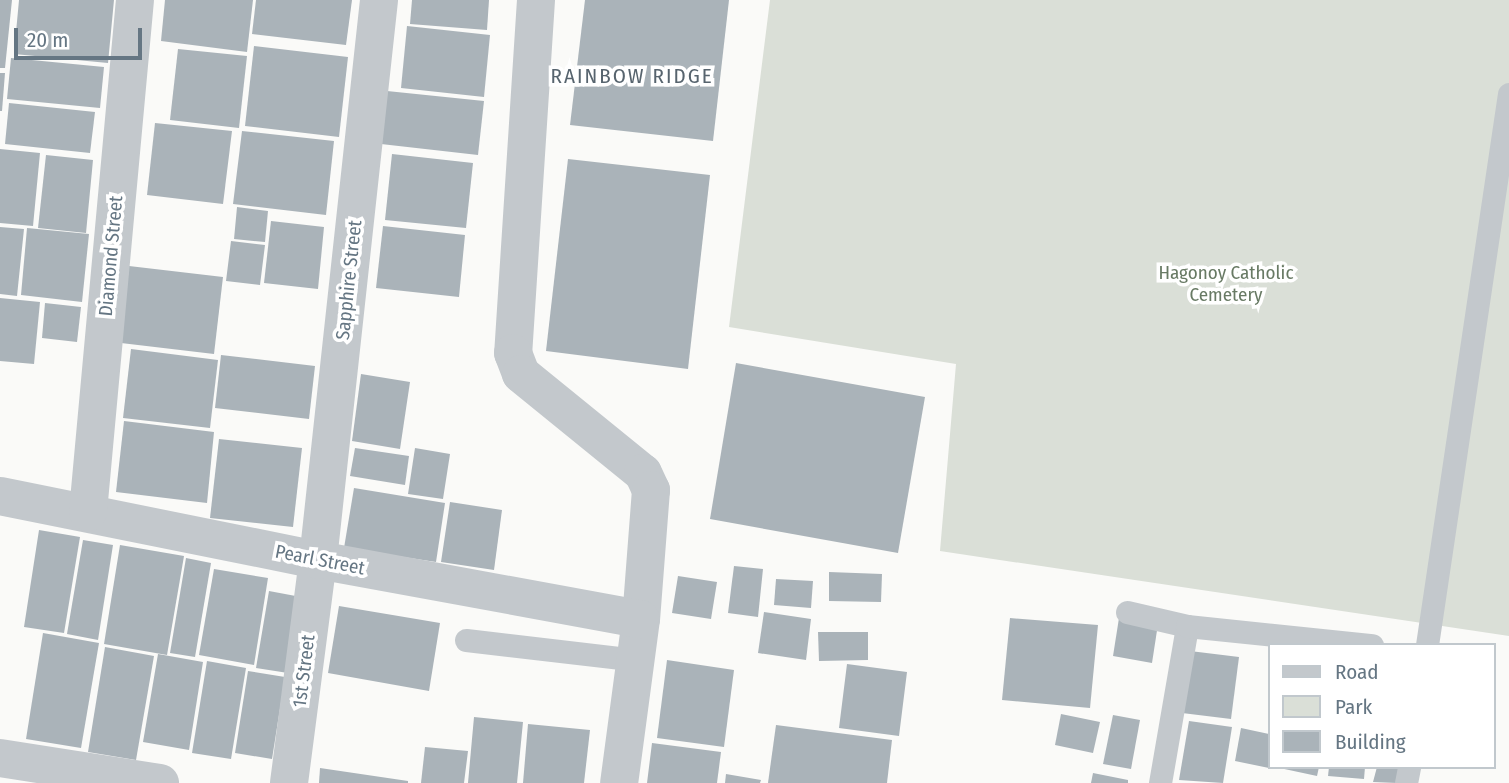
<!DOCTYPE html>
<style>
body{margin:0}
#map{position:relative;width:1509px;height:783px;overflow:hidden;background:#fafaf8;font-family:"Fira Sans Condensed",sans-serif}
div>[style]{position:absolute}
.green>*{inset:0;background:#dadfd7}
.building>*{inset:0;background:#aab3b9}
.lane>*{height:23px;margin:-11.5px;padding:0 11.5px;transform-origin:11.5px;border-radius:11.5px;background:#c3c8cc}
.street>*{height:38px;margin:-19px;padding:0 19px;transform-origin:19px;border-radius:19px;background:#c3c8cc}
span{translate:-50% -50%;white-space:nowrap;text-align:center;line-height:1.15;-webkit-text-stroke:7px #fff;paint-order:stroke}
.street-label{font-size:19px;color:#657683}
.park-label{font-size:19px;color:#687a64}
.neighbourhood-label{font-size:21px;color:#57646e;letter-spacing:2px}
.legend{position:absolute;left:1268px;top:643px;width:228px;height:126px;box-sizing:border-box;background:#fff;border:2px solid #c1c8cd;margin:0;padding:9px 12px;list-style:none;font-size:21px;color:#657683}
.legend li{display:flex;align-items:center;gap:14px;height:35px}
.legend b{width:35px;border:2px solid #c1c8cd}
.scale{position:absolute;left:14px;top:28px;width:128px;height:32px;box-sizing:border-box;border:4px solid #657683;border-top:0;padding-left:9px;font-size:21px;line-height:24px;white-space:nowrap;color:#657683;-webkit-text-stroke:5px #fff;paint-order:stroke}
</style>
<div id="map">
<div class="green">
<div style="clip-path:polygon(770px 0,1509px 0,1509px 636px,940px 551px,956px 364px,729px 327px)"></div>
</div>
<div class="building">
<div style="clip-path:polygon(0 0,12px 0,5px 68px,0 68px)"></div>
<div style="clip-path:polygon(19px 0,114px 0,108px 63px,14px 54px)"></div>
<div style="clip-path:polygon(165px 0,253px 0,247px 52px,161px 41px)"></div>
<div style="clip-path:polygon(256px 0,352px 0,346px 45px,252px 34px)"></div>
<div style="clip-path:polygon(412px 0,489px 0,487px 30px,410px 24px)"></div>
<div style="clip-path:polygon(585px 0,729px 0,713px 141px,570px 125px)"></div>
<div style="clip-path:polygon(407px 26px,490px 35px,484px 97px,401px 88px)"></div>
<div style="clip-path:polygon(254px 46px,348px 57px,339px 137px,245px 126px)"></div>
<div style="clip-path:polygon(178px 49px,247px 56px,239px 128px,170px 120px)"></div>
<div style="clip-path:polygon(11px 58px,104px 67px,100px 108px,7px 99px)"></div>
<div style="clip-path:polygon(0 73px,5px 73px,2px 111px,0 111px)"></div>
<div style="clip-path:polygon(387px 91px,484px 101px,478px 155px,381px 144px)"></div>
<div style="clip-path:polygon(9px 103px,95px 112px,90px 153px,5px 144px)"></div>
<div style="clip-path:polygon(155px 123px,232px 131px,223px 204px,147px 195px)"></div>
<div style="clip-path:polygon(242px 131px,334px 141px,326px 215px,233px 204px)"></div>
<div style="clip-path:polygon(0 149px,40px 153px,33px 226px,0 223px)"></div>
<div style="clip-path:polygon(392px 154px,473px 163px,466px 228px,385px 220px)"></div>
<div style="clip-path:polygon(46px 155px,93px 160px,86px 233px,38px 228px)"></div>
<div style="clip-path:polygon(568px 159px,710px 175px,688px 369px,546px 351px)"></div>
<div style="clip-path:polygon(237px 207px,268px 211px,265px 242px,234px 239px)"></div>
<div style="clip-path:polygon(271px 221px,324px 227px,318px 289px,264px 283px)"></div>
<div style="clip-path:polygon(383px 226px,465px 235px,459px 297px,376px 288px)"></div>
<div style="clip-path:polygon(0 227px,24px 229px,17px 296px,0 294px)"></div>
<div style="clip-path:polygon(27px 228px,89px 234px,82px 302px,21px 295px)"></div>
<div style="clip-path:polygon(231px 241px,265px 245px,260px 285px,226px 281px)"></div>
<div style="clip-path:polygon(129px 266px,223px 277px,214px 354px,121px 343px)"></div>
<div style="clip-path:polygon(0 298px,40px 302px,34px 364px,0 361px)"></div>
<div style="clip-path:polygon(45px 303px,81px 307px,77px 342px,42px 338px)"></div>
<div style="clip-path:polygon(131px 349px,218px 360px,210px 428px,123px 418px)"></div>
<div style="clip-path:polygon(221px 355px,315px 366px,309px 419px,215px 408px)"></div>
<div style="clip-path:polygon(736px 363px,925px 397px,898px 553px,710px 519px)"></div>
<div style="clip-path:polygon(361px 374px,410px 382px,400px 449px,352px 441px)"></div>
<div style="clip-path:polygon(124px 421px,214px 432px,207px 503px,116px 492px)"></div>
<div style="clip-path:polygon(219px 439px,302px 448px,293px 527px,210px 518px)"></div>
<div style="clip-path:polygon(355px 448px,409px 456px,405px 485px,350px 476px)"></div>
<div style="clip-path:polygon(415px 448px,450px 454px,443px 499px,408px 494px)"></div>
<div style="clip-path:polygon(354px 488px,445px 503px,436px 562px,344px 548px)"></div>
<div style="clip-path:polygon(450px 502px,502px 510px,494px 570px,441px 562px)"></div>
<div style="clip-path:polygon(39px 530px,80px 537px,64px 633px,24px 627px)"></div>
<div style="clip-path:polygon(83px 540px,113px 545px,98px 640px,67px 634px)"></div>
<div style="clip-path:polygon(120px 545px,184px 556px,167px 655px,104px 644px)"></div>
<div style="clip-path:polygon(186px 558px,211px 563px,195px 657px,170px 653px)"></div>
<div style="clip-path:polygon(734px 566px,763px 569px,758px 617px,728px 613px)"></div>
<div style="clip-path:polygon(214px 569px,268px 578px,254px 665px,199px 655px)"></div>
<div style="clip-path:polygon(829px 572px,882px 574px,881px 602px,829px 601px)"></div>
<div style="clip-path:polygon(678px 576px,717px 582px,711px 619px,672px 613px)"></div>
<div style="clip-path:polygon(776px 579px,813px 581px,811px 608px,774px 605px)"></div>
<div style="clip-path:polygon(269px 591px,301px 597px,288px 673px,256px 668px)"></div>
<div style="clip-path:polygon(339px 606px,440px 623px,429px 691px,328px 673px)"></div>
<div style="clip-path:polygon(764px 612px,811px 619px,806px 660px,758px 653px)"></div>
<div style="clip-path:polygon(1010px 618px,1098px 625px,1090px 708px,1002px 700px)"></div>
<div style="clip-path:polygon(1119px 618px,1158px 624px,1152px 663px,1113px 656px)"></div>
<div style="clip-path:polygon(818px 632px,868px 632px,868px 660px,819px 661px)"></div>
<div style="clip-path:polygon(43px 633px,99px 643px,81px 748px,26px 739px)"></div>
<div style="clip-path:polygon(105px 647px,154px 656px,136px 760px,88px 752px)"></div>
<div style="clip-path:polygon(1190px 651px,1239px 657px,1231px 719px,1182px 713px)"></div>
<div style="clip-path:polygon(158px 654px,203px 662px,189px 750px,143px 742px)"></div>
<div style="clip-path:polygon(667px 660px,734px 670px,724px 747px,657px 738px)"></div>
<div style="clip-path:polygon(207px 661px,246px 668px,231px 759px,192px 753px)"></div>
<div style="clip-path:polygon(847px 664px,907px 672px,899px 736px,839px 728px)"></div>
<div style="clip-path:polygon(248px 671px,285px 677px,272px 759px,235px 753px)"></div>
<div style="clip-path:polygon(1061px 714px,1100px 722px,1093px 753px,1055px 745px)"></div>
<div style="clip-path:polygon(1113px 715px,1140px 720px,1131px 769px,1103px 764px)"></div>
<div style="clip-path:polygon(474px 717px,523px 722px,517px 783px,468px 783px)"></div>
<div style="clip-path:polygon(1189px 721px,1232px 727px,1223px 783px,1179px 780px)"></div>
<div style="clip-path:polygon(528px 724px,590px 730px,584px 783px,523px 783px)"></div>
<div style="clip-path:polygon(776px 725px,892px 740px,887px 783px,768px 783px)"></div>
<div style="clip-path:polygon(1241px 728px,1269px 734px,1269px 768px,1235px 761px)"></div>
<div style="clip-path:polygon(652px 743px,721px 752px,717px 783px,647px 783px)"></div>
<div style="clip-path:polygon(425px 747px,468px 751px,464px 783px,421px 783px)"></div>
<div style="clip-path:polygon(1275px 767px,1319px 767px,1317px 776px)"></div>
<div style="clip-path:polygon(1329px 767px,1365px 767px,1364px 779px,1328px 776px)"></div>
<div style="clip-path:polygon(1377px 767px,1400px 769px,1397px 783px,1373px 782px)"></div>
<div style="clip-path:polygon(320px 768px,408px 781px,408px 783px,319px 783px)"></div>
<div style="clip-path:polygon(1093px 773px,1128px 780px,1128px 783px,1091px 783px)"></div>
<div style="clip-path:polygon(726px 774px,761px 780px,760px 783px,725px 783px)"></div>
</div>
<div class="lane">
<div style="left:1127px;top:612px;width:62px;rotate:13.1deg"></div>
<div style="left:466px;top:640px;width:171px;rotate:6.7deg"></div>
<div style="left:1427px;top:645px;width:557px;rotate:-81.54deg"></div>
<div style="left:1160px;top:783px;width:159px;rotate:-80.2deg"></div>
<div style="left:1187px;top:626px;width:186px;rotate:5.9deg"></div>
<div style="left:1406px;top:783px;width:16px;rotate:-79deg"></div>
</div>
<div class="street">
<div style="left:536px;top:0;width:354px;rotate:93.7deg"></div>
<div style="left:513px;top:353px;width:22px;rotate:69deg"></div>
<div style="left:521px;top:374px;width:157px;rotate:39.1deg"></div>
<div style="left:643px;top:473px;width:19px;rotate:65deg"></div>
<div style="left:651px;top:490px;width:129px;rotate:94.4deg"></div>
<div style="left:641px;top:619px;width:165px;rotate:97.6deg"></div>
<div style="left:0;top:496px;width:324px;rotate:11.4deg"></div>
<div style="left:318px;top:560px;width:328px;rotate:10.4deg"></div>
<div style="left:88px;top:512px;width:514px;rotate:-84.76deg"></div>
<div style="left:0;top:758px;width:162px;rotate:8.9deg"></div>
<div style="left:289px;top:783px;width:225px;rotate:-82.6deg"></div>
<div style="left:318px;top:560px;width:563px;rotate:-83.78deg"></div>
</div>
<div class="street-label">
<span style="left:111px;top:256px;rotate:-85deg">Diamond Street</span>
<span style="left:349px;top:280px;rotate:-84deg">Sapphire Street</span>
<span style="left:320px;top:560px;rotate:11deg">Pearl Street</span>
<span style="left:304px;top:671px;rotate:-83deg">1st Street</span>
</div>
<div class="park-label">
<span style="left:1226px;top:284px">Hagonoy Catholic<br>Cemetery</span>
</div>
<div class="neighbourhood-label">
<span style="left:632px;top:76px">RAINBOW RIDGE</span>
</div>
<ul class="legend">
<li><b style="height:9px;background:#c3c8cc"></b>Road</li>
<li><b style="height:19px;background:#dadfd7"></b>Park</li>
<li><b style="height:19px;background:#aab3b9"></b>Building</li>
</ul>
<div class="scale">20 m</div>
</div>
